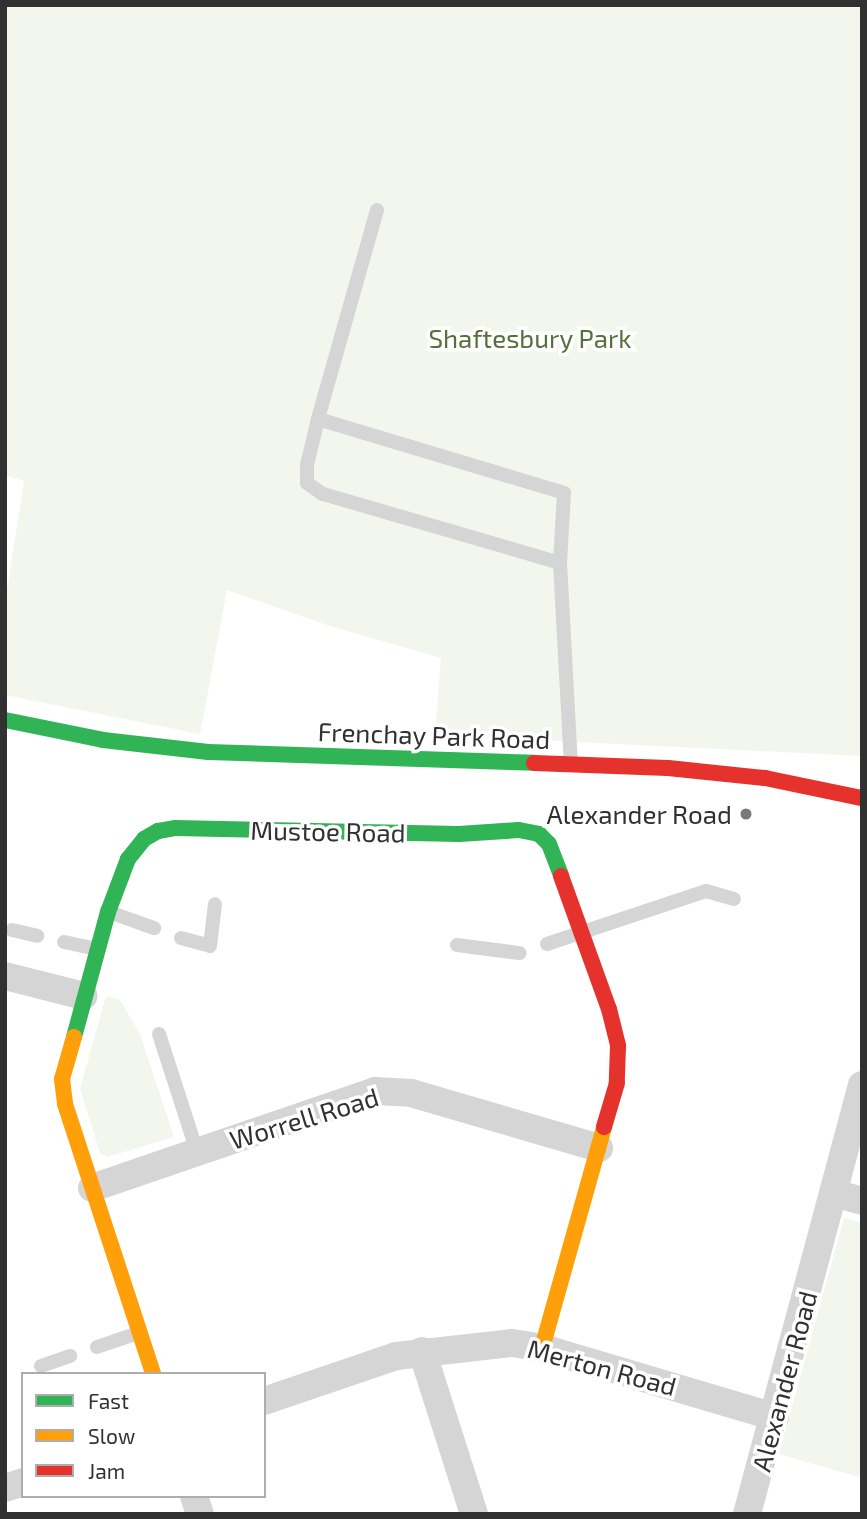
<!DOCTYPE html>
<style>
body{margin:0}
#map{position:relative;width:867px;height:1519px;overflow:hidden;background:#fff;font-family:"Exo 2",sans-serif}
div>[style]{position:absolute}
.green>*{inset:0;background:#f2f6ed}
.lane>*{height:14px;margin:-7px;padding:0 7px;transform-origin:7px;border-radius:7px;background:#d5d5d5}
.street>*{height:28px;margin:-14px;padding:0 14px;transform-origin:14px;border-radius:14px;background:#d5d5d5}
.fast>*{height:16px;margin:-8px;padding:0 8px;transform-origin:8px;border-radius:8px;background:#30b455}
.slow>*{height:16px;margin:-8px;padding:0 8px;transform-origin:8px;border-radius:8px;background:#ff9f0a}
.jam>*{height:16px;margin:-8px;padding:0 8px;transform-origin:8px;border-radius:8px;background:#e5322d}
.dots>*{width:19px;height:19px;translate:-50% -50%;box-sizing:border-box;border:4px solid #fff;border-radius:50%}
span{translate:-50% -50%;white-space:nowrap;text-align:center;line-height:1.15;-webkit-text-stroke:7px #fff;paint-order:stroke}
.park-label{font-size:26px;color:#55703b}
.street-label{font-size:26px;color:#313131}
.poi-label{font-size:26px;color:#313131}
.right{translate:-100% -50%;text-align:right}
.frame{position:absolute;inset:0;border:7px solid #313131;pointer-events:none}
.legend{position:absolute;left:21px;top:1372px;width:245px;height:126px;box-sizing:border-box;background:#fff;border:2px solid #adadad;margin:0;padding:9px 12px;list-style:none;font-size:21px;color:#313131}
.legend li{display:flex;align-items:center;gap:14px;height:35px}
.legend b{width:35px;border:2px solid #adadad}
</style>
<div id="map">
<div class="green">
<div style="clip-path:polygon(5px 5px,862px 5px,862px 756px,435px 735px,441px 658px,327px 625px,227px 590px,200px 734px,5px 695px,5px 603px,24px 481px,5px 475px)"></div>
<div style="clip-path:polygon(106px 996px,120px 1000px,140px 1034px,174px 1137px,107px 1157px,100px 1153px,80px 1089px)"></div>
<div style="clip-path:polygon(844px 1218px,862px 1223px,862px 1478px,779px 1454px)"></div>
</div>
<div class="lane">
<div style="left:377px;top:210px;width:217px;rotate:105.8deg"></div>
<div style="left:318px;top:419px;width:47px;rotate:103.4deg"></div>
<div style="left:307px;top:465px;width:18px;rotate:90deg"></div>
<div style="left:307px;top:483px;width:19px;rotate:35deg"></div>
<div style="left:323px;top:494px;width:247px;rotate:16.2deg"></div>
<div style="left:318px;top:419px;width:257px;rotate:16.7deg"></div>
<div style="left:564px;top:493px;width:70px;rotate:93.3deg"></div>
<div style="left:560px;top:563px;width:200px;rotate:86.9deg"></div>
<div style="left:109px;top:912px;width:48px;rotate:19.6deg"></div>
<div style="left:12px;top:930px;width:26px;rotate:13deg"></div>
<div style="left:181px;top:938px;width:30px;rotate:15deg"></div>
<div style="left:210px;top:946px;width:42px;rotate:-83.2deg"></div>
<div style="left:64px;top:942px;width:33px;rotate:12deg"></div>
<div style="left:547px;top:944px;width:168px;rotate:-18.4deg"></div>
<div style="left:706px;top:891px;width:29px;rotate:16deg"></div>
<div style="left:457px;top:945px;width:63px;rotate:7.4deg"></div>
<div style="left:159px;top:1034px;width:124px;rotate:72.1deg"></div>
<div style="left:97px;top:1347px;width:43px;rotate:-18.9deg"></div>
<div style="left:41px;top:1366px;width:31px;rotate:-19deg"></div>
</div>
<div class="street">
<div style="left:5px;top:976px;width:81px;rotate:14.2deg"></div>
<div style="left:92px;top:1188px;width:299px;rotate:-18.9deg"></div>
<div style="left:375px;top:1091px;width:36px;rotate:3deg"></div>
<div style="left:411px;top:1093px;width:196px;rotate:16.3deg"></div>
<div style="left:833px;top:1193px;width:30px;rotate:15deg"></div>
<div style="left:422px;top:1351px;width:171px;rotate:72.3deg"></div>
<div style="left:264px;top:1401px;width:139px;rotate:-18.8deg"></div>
<div style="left:396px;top:1356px;width:117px;rotate:-6.4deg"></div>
<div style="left:512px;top:1343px;width:30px;rotate:9deg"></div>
<div style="left:542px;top:1348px;width:243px;rotate:16.5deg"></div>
<div style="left:5px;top:1488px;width:19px;rotate:-18deg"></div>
<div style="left:194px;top:1496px;width:19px;rotate:72deg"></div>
<div style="left:747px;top:1514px;width:444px;rotate:-75deg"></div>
</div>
<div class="fast">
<div style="left:5px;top:720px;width:100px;rotate:11.5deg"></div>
<div style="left:103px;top:740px;width:106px;rotate:6.5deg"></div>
<div style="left:208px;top:752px;width:326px;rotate:1.9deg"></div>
<div style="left:74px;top:1037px;width:130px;rotate:-74.8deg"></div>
<div style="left:108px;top:912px;width:57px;rotate:-69.3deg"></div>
<div style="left:128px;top:859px;width:26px;rotate:-51deg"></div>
<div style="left:144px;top:839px;width:16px;rotate:-30deg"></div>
<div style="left:158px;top:831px;width:17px;rotate:-10deg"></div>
<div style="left:175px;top:828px;width:284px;rotate:1.2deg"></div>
<div style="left:459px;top:834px;width:60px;rotate:-3.8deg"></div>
<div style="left:519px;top:830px;width:20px;rotate:11deg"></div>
<div style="left:539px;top:834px;width:14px;rotate:45deg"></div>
<div style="left:549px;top:844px;width:34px;rotate:69deg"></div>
</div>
<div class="slow">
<div style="left:74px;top:1037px;width:44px;rotate:105.9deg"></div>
<div style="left:62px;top:1079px;width:25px;rotate:83deg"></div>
<div style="left:65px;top:1104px;width:284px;rotate:71.9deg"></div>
<div style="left:542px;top:1348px;width:230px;rotate:-74.3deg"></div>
</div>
<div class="jam">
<div style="left:534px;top:763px;width:134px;rotate:2.1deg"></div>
<div style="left:668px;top:768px;width:98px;rotate:5.9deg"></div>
<div style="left:765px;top:778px;width:99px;rotate:11.7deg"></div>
<div style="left:561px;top:876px;width:141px;rotate:70.2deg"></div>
<div style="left:609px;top:1009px;width:38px;rotate:76deg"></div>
<div style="left:618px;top:1046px;width:37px;rotate:92deg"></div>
<div style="left:617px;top:1083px;width:46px;rotate:106.5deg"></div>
</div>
<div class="dots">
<div style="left:746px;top:814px;background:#797979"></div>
</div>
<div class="park-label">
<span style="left:530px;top:338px">Shaftesbury Park</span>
</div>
<div class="street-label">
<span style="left:434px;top:735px;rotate:2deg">Frenchay Park Road</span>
<span style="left:328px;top:831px;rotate:1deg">Mustoe Road</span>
<span style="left:304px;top:1118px;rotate:-17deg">Worrell Road</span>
<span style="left:602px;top:1367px;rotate:15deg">Merton Road</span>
<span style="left:784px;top:1381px;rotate:-75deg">Alexander Road</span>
</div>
<div class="poi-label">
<span class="right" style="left:732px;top:814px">Alexander Road</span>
</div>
<div class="frame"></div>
<ul class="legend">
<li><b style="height:9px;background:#30b455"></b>Fast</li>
<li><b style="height:9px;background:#ff9f0a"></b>Slow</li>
<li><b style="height:9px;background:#e5322d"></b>Jam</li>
</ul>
</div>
